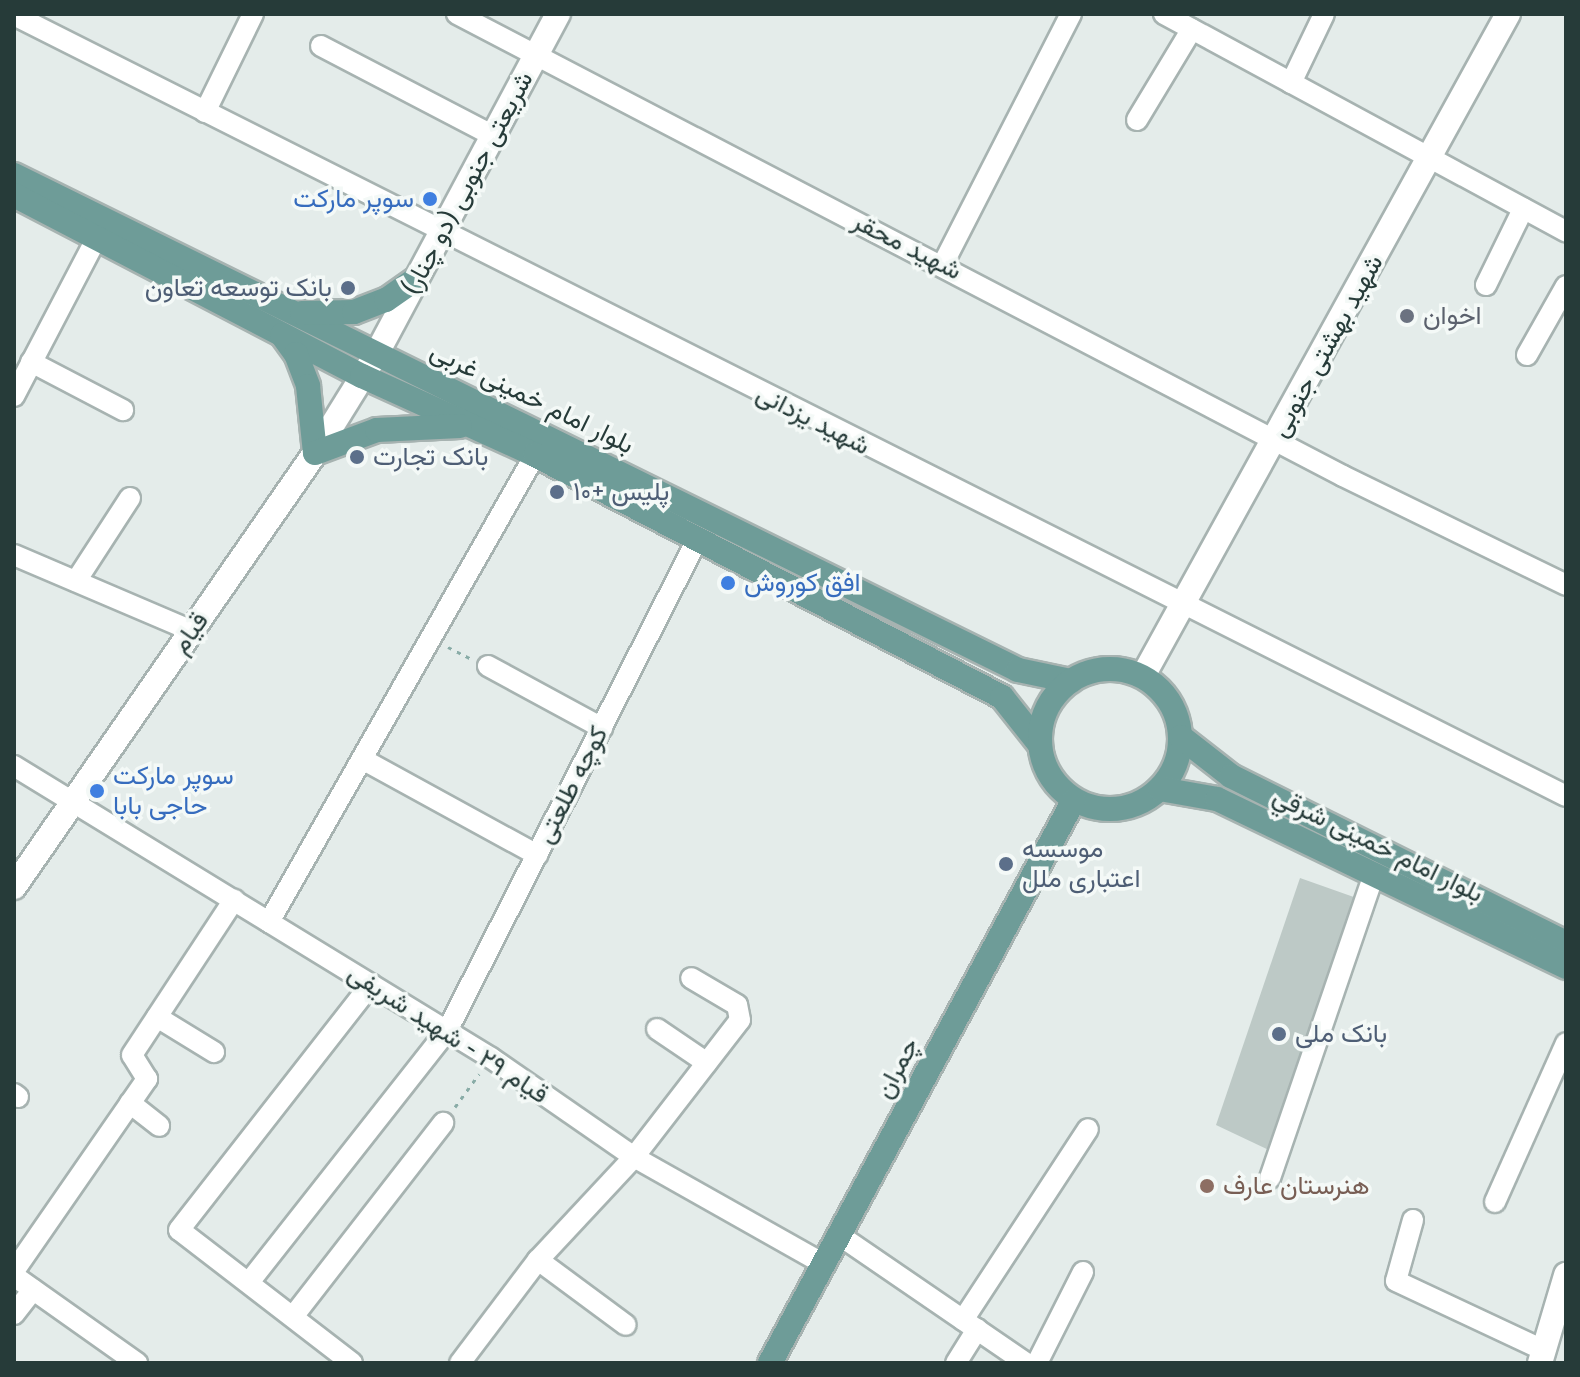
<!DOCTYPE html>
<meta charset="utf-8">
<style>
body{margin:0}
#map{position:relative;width:1580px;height:1377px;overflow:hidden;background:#e4ecea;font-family:"Fira Sans",Vazirmatn,sans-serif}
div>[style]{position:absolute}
.building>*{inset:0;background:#bdc9c6}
.path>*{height:3px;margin-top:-1.5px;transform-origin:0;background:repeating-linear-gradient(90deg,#89aca7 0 4px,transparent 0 10px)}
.roads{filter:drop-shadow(2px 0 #a7b3b1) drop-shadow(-2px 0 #a7b3b1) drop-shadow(0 2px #a7b3b1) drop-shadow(0 -2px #a7b3b1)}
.street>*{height:20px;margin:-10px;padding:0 10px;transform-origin:10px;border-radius:10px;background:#fff}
.secondary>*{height:24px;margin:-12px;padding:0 12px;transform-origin:12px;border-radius:12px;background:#fff}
.primary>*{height:24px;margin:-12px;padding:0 12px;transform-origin:12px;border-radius:12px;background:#6e9c98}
.primary>.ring{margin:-12px;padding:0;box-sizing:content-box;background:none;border:24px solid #6e9c98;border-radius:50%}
.dots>*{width:22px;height:22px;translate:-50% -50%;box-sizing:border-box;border:4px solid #f4f9f7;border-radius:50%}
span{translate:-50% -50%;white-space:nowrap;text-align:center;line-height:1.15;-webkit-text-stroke:7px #f4f9f7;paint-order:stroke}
.street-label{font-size:26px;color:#263b39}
.shop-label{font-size:26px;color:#366cbe}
.right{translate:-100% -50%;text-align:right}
.left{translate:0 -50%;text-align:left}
.service-label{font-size:26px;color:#4e5e75}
.worship-label{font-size:26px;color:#5b616d}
.education-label{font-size:26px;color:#785e54}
.frame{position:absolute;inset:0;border:16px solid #263b39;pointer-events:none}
</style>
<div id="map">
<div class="building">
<div style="clip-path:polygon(1300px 878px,1365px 901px,1273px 1152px,1216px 1125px)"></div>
</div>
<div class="path">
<div style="left:448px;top:647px;width:25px;rotate:27deg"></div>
<div style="left:455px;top:1107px;width:41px;rotate:-54deg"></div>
</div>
<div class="roads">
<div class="street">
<div style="left:457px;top:14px;width:999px;rotate:27.54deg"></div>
<div style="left:1343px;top:476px;width:248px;rotate:26deg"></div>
<div style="left:1164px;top:14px;width:457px;rotate:28.4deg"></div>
<div style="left:14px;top:15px;width:1737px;rotate:26.71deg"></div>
<div style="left:321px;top:46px;width:195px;rotate:27.5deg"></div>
<div style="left:1291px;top:83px;width:76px;rotate:-64.4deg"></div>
<div style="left:205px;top:112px;width:109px;rotate:-63.9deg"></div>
<div style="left:1137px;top:120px;width:106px;rotate:-58.9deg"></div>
<div style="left:943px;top:264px;width:281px;rotate:-62.9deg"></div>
<div style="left:1486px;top:285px;width:85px;rotate:-64deg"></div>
<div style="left:1527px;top:355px;width:79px;rotate:-60.5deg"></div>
<div style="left:31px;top:362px;width:104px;rotate:27.6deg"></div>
<div style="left:14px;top:396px;width:182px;rotate:-62.4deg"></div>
<div style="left:14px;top:555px;width:194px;rotate:23.1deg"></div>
<div style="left:76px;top:581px;width:99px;rotate:-57deg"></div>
<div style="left:488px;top:666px;width:130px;rotate:28.5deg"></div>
<div style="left:362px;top:759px;width:200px;rotate:28.7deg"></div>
<div style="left:14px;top:766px;width:559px;rotate:31.47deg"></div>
<div style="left:491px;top:1058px;width:174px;rotate:34.7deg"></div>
<div style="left:634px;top:1157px;width:218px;rotate:29.4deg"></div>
<div style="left:269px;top:922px;width:537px;rotate:-60.33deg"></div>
<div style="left:157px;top:1017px;width:67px;rotate:31.6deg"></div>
<div style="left:657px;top:1029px;width:60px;rotate:34.2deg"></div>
<div style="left:14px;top:1094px;width:5px;rotate:37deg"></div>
<div style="left:130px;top:1103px;width:37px;rotate:38deg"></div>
<div style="left:1270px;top:1178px;width:320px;rotate:-71.1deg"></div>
<div style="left:1495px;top:1202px;width:174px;rotate:-65.9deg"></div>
<div style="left:1413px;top:1220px;width:63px;rotate:105.6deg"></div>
<div style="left:1396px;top:1281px;width:162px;rotate:25.1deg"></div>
<div style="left:839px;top:1235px;width:227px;rotate:34.4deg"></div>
<div style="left:538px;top:1260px;width:109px;rotate:36.5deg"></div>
<div style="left:14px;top:1271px;width:234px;rotate:-55.3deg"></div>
<div style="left:147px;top:1079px;width:28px;rotate:-122deg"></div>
<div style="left:132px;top:1055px;width:186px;rotate:-56.7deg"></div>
<div style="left:14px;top:1276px;width:151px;rotate:35.3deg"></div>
<div style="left:250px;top:1281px;width:318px;rotate:-51.8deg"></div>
<div style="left:447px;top:1031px;width:553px;rotate:-63.02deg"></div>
<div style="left:14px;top:1314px;width:31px;rotate:-52deg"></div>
<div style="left:295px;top:1314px;width:242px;rotate:-52.2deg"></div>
<div style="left:963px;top:1320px;width:228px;rotate:-56.8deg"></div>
<div style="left:352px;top:1363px;width:218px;rotate:-142.4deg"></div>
<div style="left:179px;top:1230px;width:312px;rotate:-52deg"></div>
<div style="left:460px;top:1363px;width:129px;rotate:-52.9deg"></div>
<div style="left:538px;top:1260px;width:141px;rotate:-47deg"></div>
<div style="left:634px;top:1157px;width:173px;rotate:-52.3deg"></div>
<div style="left:740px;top:1020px;width:15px;rotate:-101deg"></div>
<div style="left:737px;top:1005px;width:53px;rotate:-149.6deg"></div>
<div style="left:956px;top:1363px;width:40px;rotate:-58deg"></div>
<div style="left:1037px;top:1363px;width:102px;rotate:-63.2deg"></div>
</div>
<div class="secondary">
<div style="left:1143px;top:676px;width:756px;rotate:-61.13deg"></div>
<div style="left:14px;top:887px;width:528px;rotate:-55.26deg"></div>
<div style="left:315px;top:453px;width:118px;rotate:-58.2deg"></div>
<div style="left:377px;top:353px;width:384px;rotate:-61.9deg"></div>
<div style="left:1540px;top:1363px;width:92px;rotate:-73.5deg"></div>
</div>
<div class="primary">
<div style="left:14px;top:175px;width:1119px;rotate:26.24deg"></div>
<div style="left:1018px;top:670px;width:54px;rotate:11.7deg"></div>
<div style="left:14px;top:195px;width:392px;rotate:27.5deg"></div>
<div style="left:362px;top:376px;width:190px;rotate:24.5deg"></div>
<div style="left:535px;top:455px;width:526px;rotate:27.39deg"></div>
<div style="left:1002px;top:697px;width:61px;rotate:51.6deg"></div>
<div style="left:302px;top:313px;width:52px;rotate:-1.1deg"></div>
<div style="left:354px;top:312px;width:34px;rotate:-21deg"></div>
<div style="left:386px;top:300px;width:35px;rotate:-35deg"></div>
<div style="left:282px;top:335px;width:24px;rotate:54deg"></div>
<div style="left:296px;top:354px;width:34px;rotate:69deg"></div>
<div style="left:308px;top:386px;width:67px;rotate:84deg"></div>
<div style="left:315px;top:453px;width:66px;rotate:-20.4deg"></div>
<div style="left:377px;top:430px;width:83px;rotate:-2.8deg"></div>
<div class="ring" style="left:1040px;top:669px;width:116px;height:116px"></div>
<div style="left:1181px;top:737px;width:63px;rotate:38deg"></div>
<div style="left:1231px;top:776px;width:374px;rotate:26.5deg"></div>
<div style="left:1160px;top:789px;width:58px;rotate:10deg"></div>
<div style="left:1217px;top:799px;width:387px;rotate:25.7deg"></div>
<div style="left:770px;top:1363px;width:640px;rotate:-61.63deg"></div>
</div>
</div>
<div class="dots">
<div style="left:430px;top:199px;background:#3f7fe0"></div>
<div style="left:348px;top:288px;background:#5c6f8a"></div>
<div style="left:1407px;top:316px;background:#6b7280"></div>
<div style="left:357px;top:457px;background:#5c6f8a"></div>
<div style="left:557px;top:492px;background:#5c6f8a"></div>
<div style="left:728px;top:583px;background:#3f7fe0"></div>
<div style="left:97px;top:791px;background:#3f7fe0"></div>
<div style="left:1006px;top:864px;background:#5c6f8a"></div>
<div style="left:1279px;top:1034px;background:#5c6f8a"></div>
<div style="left:1207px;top:1186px;background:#8d6e63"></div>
</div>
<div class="street-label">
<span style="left:468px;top:183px;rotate:-62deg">شریعتی جنوبی (دو چنار)</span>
<span style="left:907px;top:246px;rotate:27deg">شهید محقر</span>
<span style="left:1327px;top:346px;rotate:-61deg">شهید بهشتی جنوبی</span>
<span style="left:532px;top:398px;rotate:26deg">بلوار امام خمینی غربی</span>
<span style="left:813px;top:420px;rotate:27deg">شهید یزدانی</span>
<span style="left:190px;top:633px;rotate:-55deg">قیام</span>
<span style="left:572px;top:785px;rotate:-63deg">کوچه طلعتی</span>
<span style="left:1378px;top:845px;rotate:26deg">بلوار امام خمینی شرقي</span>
<span style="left:448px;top:1034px;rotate:33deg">قیام ۲۹ - شهید شریفی</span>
<span style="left:897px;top:1068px;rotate:-62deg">چمران</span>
</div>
<div class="shop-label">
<span class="right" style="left:414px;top:199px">سوپر مارکت</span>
<span class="left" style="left:744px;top:583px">افق کوروش</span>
<span class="left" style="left:113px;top:791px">سوپر مارکت<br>حاجی بابا</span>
</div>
<div class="service-label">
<span class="right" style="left:332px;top:288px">بانک توسعه تعاون</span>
<span class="left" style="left:373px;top:457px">بانک تجارت</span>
<span class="left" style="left:573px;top:492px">پلیس +۱۰</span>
<span class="left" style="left:1022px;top:864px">موسسه<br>اعتباری ملل</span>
<span class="left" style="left:1295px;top:1034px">بانک ملی</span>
</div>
<div class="worship-label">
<span class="left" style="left:1423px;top:316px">اخوان</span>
</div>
<div class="education-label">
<span class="left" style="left:1223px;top:1186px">هنرستان عارف</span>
</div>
<div class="frame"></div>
</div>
